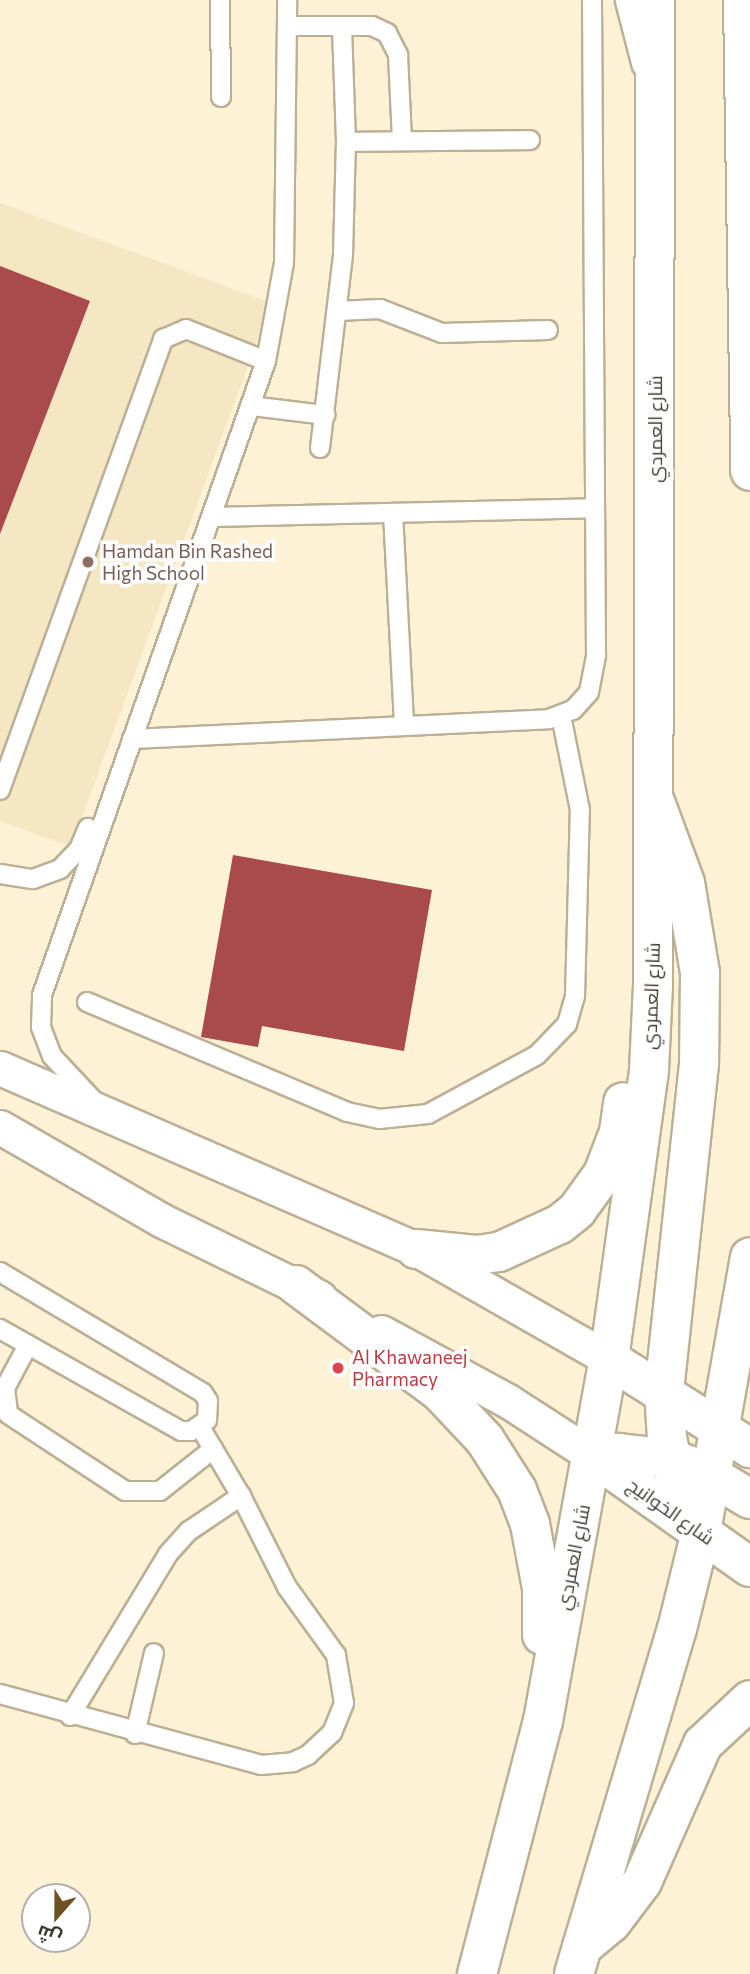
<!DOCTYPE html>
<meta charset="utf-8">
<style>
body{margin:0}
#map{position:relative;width:750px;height:1974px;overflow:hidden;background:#fef2d6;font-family:Commissioner,Cairo,sans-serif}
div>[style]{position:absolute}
.built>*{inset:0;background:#f5e6c4}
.building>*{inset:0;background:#a94b4d}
.roads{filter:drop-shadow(2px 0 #bbb096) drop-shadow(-2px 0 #bbb096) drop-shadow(0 2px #bbb096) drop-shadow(0 -2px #bbb096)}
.service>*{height:18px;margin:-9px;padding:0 9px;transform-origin:9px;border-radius:9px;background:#fff}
.minor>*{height:33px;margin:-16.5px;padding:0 16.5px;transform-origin:16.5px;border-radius:16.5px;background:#fff}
.primary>*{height:38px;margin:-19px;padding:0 19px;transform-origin:19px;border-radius:19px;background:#fff}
.trunk>*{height:38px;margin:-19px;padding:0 19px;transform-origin:19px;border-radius:19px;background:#fff}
.dots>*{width:19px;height:19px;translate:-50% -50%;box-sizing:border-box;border:4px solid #fff;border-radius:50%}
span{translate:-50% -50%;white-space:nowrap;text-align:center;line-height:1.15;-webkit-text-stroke:7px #fff;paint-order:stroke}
.street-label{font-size:19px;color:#3c372d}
.education-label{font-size:19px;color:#785e54}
.left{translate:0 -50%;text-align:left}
.health-label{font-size:19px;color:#be3a42}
.north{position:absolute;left:21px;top:1883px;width:70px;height:70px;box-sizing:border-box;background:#fff;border:2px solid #b1afab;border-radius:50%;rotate:201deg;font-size:19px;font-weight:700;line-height:28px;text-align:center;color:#3c372d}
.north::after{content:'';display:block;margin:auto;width:24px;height:32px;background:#6d5224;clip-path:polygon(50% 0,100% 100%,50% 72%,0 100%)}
</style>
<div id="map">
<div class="built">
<div style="clip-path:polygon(0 203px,271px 303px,71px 847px,0 821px)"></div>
</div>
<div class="building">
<div style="clip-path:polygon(0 266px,90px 301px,0 534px)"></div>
<div style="clip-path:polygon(233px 855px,432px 890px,404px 1051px,262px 1026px,258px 1047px,201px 1037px)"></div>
</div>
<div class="roads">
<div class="service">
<div style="left:220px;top:0;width:97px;rotate:89.4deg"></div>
<div style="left:287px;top:26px;width:85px"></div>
<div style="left:372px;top:26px;width:17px;rotate:25deg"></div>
<div style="left:387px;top:33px;width:25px;rotate:63deg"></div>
<div style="left:398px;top:55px;width:86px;rotate:87.3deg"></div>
<div style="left:346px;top:142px;width:184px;rotate:-0.6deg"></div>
<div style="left:338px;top:311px;width:42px;rotate:-2.7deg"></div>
<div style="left:380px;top:309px;width:66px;rotate:21.2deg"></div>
<div style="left:442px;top:333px;width:106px;rotate:-1.6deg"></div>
<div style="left:251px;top:406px;width:75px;rotate:6.9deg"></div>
<div style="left:320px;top:448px;width:194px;rotate:-83.2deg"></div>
<div style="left:343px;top:255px;width:113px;rotate:-88.5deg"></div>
<div style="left:346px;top:142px;width:115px;rotate:-92deg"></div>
<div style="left:393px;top:513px;width:213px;rotate:87deg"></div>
<div style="left:211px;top:517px;width:384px;rotate:-1.3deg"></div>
<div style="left:132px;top:739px;width:417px;rotate:-2.7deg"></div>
<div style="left:549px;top:719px;width:26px;rotate:-21deg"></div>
<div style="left:573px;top:710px;width:24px;rotate:-48deg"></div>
<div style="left:589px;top:692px;width:38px;rotate:-79deg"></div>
<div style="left:596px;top:655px;width:655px;rotate:-90.35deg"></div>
<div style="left:0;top:790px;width:480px;rotate:-70.1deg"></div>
<div style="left:163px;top:339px;width:25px;rotate:-23deg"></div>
<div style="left:186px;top:329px;width:86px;rotate:21.8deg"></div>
<div style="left:0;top:874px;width:33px;rotate:9deg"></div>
<div style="left:33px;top:879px;width:29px;rotate:-20deg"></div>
<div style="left:60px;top:869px;width:28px;rotate:-46deg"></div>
<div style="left:79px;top:849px;width:23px;rotate:-67deg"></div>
<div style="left:87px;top:1002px;width:282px;rotate:22.9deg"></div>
<div style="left:347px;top:1112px;width:33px;rotate:12deg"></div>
<div style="left:379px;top:1119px;width:49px;rotate:-5.8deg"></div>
<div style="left:428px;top:1114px;width:124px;rotate:-28.4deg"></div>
<div style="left:537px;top:1055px;width:43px;rotate:-45.9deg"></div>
<div style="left:567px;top:1024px;width:29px;rotate:-74deg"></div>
<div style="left:575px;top:996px;width:186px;rotate:-88.5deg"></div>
<div style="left:580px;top:810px;width:96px;rotate:-101.4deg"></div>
<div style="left:93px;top:1100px;width:60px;rotate:-133deg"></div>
<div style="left:52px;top:1056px;width:31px;rotate:-111deg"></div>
<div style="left:41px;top:1027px;width:32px;rotate:-88deg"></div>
<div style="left:42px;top:995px;width:672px;rotate:-70.54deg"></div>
<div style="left:266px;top:361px;width:100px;rotate:-79.6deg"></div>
<div style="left:284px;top:263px;width:263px;rotate:-89.3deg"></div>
<div style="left:0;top:1272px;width:236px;rotate:30.8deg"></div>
<div style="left:203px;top:1393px;width:9px;rotate:58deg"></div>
<div style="left:208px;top:1401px;width:19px;rotate:93deg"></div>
<div style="left:207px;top:1420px;width:19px;rotate:145deg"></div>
<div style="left:191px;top:1431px;width:10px;rotate:180deg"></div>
<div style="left:181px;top:1431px;width:208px;rotate:-150.6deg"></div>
<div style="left:28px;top:1345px;width:49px;rotate:118.1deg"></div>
<div style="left:5px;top:1388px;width:26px;rotate:83deg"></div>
<div style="left:8px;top:1414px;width:140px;rotate:33.3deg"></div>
<div style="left:125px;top:1491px;width:35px"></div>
<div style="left:160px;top:1491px;width:68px;rotate:-38.4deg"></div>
<div style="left:0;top:1694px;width:270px;rotate:15.2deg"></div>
<div style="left:261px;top:1765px;width:32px;rotate:-5deg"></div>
<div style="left:293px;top:1762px;width:17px;rotate:-25deg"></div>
<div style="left:308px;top:1755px;width:33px;rotate:-43deg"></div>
<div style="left:332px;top:1733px;width:32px;rotate:-68deg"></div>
<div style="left:344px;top:1703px;width:49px;rotate:-99.5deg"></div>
<div style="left:336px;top:1655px;width:84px;rotate:-125.8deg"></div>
<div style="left:287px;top:1587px;width:102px;rotate:-116.8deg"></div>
<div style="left:241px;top:1496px;width:80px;rotate:-120.7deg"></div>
<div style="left:70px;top:1716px;width:189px;rotate:-58.8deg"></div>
<div style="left:168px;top:1554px;width:31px;rotate:-48deg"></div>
<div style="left:189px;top:1531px;width:63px;rotate:-33.9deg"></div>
<div style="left:135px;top:1734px;width:83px;rotate:-76.8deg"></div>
</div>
<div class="minor">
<div style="left:632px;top:0;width:64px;rotate:75.5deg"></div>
<div style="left:0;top:1068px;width:454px;rotate:23.5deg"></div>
<div style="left:416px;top:1249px;width:222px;rotate:29.7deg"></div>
<div style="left:0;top:1127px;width:188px;rotate:30deg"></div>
<div style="left:163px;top:1221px;width:174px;rotate:26deg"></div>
<div style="left:381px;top:1332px;width:145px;rotate:28.5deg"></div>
<div style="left:508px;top:1401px;width:101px;rotate:32.9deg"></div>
</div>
<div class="primary">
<div style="left:743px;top:0;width:471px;rotate:89.1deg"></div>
<div style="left:416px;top:1249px;width:61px;rotate:5.6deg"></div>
<div style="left:477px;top:1255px;width:22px;rotate:-8deg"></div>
<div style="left:499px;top:1252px;width:67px;rotate:-24.7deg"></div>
<div style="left:560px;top:1224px;width:22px;rotate:-39deg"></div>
<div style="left:577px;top:1210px;width:44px;rotate:-54.2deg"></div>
<div style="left:603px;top:1174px;width:45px;rotate:-69.1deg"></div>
<div style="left:619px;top:1132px;width:30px;rotate:-82deg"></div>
<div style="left:296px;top:1285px;width:179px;rotate:36.6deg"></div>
<div style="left:440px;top:1392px;width:66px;rotate:46.8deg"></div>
<div style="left:485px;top:1440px;width:59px;rotate:57.4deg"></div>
<div style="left:517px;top:1490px;width:36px;rotate:69deg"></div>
<div style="left:530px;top:1524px;width:65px;rotate:79.4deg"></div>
<div style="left:542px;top:1588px;width:47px;rotate:90deg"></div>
<div style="left:477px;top:1974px;width:261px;rotate:-75.4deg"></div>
<div style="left:543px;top:1721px;width:368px;rotate:-79.7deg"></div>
<div style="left:609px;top:1359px;width:292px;rotate:-82.1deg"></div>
<div style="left:649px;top:1070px;width:85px;rotate:-87.3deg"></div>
<div style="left:653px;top:985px;width:985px;rotate:-89.88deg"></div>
<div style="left:574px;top:1974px;width:360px;rotate:-73.4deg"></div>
<div style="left:677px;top:1629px;width:100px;rotate:-76.1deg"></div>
<div style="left:701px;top:1532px;width:279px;rotate:-79.9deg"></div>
</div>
<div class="trunk">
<div style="left:654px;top:799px;width:90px;rotate:69.7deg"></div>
<div style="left:685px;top:883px;width:91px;rotate:80.5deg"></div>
<div style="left:700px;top:973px;width:91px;rotate:90.6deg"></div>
<div style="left:699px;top:1064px;width:330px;rotate:96.1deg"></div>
<div style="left:664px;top:1392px;width:46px;rotate:86.3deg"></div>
<div style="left:667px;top:1438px;width:42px;rotate:77.6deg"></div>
<div style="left:676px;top:1479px;width:59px;rotate:64.7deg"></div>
<div style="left:609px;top:1359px;width:167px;rotate:32.3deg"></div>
<div style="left:593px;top:1456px;width:192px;rotate:35.3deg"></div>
<div style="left:593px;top:1456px;width:26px;rotate:-7deg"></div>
<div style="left:619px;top:1453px;width:52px;rotate:6.6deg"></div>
<div style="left:671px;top:1459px;width:31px;rotate:19deg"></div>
<div style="left:700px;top:1469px;width:58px;rotate:31deg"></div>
<div style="left:582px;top:1947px;width:38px;rotate:-40deg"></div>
<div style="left:611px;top:1923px;width:51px;rotate:-52.9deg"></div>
<div style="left:642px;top:1882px;width:151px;rotate:-66.2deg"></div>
<div style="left:703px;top:1744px;width:64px;rotate:-43.1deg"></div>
</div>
</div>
<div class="dots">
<div style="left:88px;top:562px;background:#8d6e63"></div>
<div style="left:338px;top:1368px;background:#e0444e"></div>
</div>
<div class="street-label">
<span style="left:655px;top:429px;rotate:-90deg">شارع العمردي</span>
<span style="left:651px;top:996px;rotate:-88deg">شارع العمردي</span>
<span style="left:671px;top:1511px;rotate:35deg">شارع الخوانيج</span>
<span style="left:573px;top:1557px;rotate:-79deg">شارع العمردي</span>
</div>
<div class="education-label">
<span class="left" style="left:102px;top:562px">Hamdan Bin Rashed<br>High School</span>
</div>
<div class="health-label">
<span class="left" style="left:352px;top:1368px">Al Khawaneej<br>Pharmacy</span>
</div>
<div class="north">ش</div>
</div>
